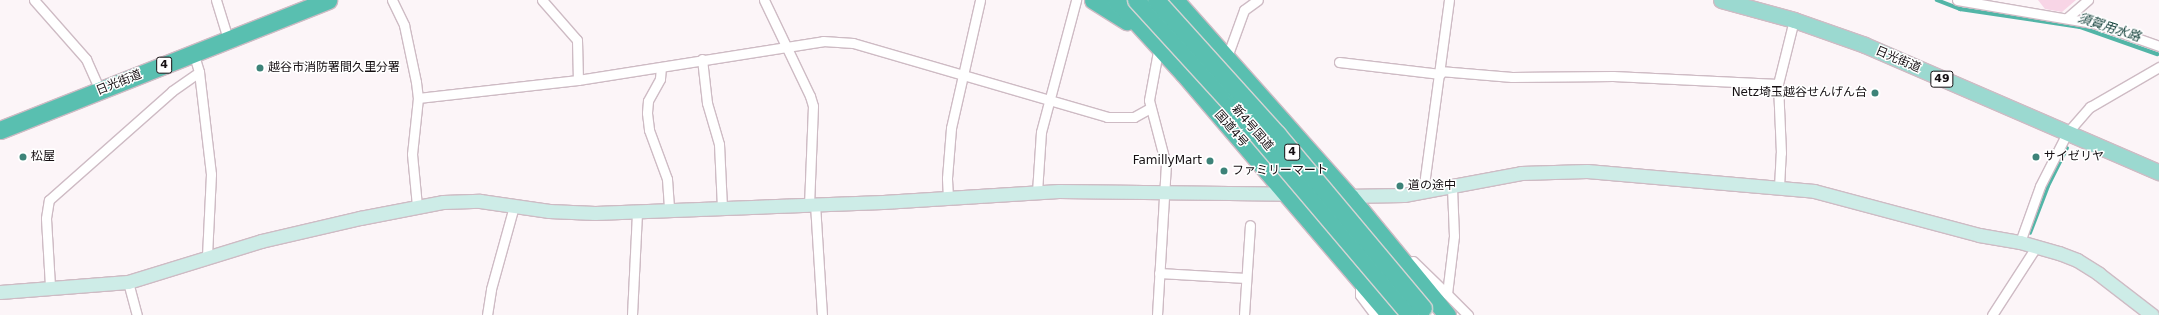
<!DOCTYPE html>
<meta charset="utf-8">
<style>
body{margin:0}
#map{position:relative;width:2159px;height:315px;overflow:hidden;background:#fcf5f8;font-family:"DejaVu Sans","Noto Sans JP",sans-serif}
div>[style]{position:absolute}
.green>*{inset:0;background:#f8d5e6}
.stream>*{height:3.5px;margin:-1.75px;padding:0 1.75px;transform-origin:1.75px;border-radius:1.75px;background:#52b5a7}
.roads{filter:drop-shadow(1px 0 #cebbc4) drop-shadow(-1px 0 #cebbc4) drop-shadow(0 1px #cebbc4) drop-shadow(0 -1px #cebbc4)}
.street>*{height:9px;margin:-4.5px;padding:0 4.5px;transform-origin:4.5px;border-radius:4.5px;background:#fff}
.secondary>*{height:13px;margin:-6.5px;padding:0 6.5px;transform-origin:6.5px;border-radius:6.5px;background:#cdece7}
.primary>*{height:15px;margin:-7.5px;padding:0 7.5px;transform-origin:7.5px;border-radius:7.5px;background:#9bd9d0}
.highway>*{height:17px;margin:-8.5px;padding:0 8.5px;transform-origin:8.5px;border-radius:8.5px;background:#59bfb0}
.bridges{filter:drop-shadow(1px 0 #d5d4d4) drop-shadow(-1px 0 #d5d4d4) drop-shadow(0 1px #d5d4d4) drop-shadow(0 -1px #d5d4d4)}
.highway-bridge>*{height:17px;margin:-8.5px;padding:0 8.5px;transform-origin:8.5px;border-radius:8.5px;background:#59bfb0}
.dots>*{width:11px;height:11px;translate:-50% -50%;box-sizing:border-box;border:2px solid #fff;border-radius:50%}
span{translate:-50% -50%;white-space:nowrap;text-align:center;line-height:1.15;-webkit-text-stroke:3px #fff;paint-order:stroke}
.shield-label span{padding:1px 3px;background:#fff;border:1px solid;border-radius:3px;-webkit-text-stroke-width:0}
.shield-label{font-size:11px;color:#150f12;font-weight:700}
.street-label{font-size:12px;color:#150f12}
.poi-label{font-size:12px;color:#150f12}
.left{translate:0 -50%;text-align:left}
.right{translate:-100% -50%;text-align:right}
.water-label{font-size:13px;color:#13403a;font-style:italic}
</style>
<div id="map">
<div class="green">
<div style="clip-path:polygon(2038px 0,2076px 0,2062px 12px,2045px 9px)"></div>
</div>
<div class="stream">
<div style="left:1937px;top:0;width:25px;rotate:21deg"></div>
<div style="left:1960px;top:9px;width:121px;rotate:8.5deg"></div>
<div style="left:2080px;top:27px;width:82px;rotate:19.3deg"></div>
<div style="left:2030px;top:233px;width:50px;rotate:-69deg"></div>
<div style="left:2048px;top:186px;width:42px;rotate:-63.4deg"></div>
</div>
<div class="roads">
<div class="street">
<div style="left:34px;top:0;width:79px;rotate:48.6deg"></div>
<div style="left:86px;top:59px;width:35px;rotate:66deg"></div>
<div style="left:216px;top:0;width:41px;rotate:72.9deg"></div>
<div style="left:392px;top:0;width:28px;rotate:64deg"></div>
<div style="left:404px;top:25px;width:58px;rotate:78.1deg"></div>
<div style="left:416px;top:82px;width:16px;rotate:83deg"></div>
<div style="left:418px;top:98px;width:56px;rotate:96.1deg"></div>
<div style="left:412px;top:154px;width:52px;rotate:84.5deg"></div>
<div style="left:542px;top:0;width:53px;rotate:48.8deg"></div>
<div style="left:577px;top:40px;width:40px;rotate:88.6deg"></div>
<div style="left:764px;top:0;width:106px;rotate:64.4deg"></div>
<div style="left:810px;top:96px;width:10px;rotate:73deg"></div>
<div style="left:813px;top:106px;width:98px;rotate:92.3deg"></div>
<div style="left:1957px;top:0;width:142px;rotate:9.7deg"></div>
<div style="left:2097px;top:24px;width:66px;rotate:19.5deg"></div>
<div style="left:2067px;top:18px;width:28px;rotate:-41deg"></div>
<div style="left:193px;top:52px;width:21px;rotate:73deg"></div>
<div style="left:199px;top:72px;width:103px;rotate:83.3deg"></div>
<div style="left:211px;top:174px;width:82px;rotate:92.8deg"></div>
<div style="left:1227px;top:57px;width:50px;rotate:-70.1deg"></div>
<div style="left:1244px;top:10px;width:17px;rotate:-36deg"></div>
<div style="left:702px;top:59px;width:44px;rotate:83.5deg"></div>
<div style="left:707px;top:103px;width:43px;rotate:73.7deg"></div>
<div style="left:719px;top:144px;width:64px;rotate:87.3deg"></div>
<div style="left:1339px;top:62px;width:102px;rotate:6.8deg"></div>
<div style="left:661px;top:67px;width:12px;rotate:95deg"></div>
<div style="left:660px;top:79px;width:25px;rotate:119deg"></div>
<div style="left:648px;top:101px;width:12px;rotate:95deg"></div>
<div style="left:647px;top:113px;width:17px;rotate:83deg"></div>
<div style="left:649px;top:130px;width:52px;rotate:69.8deg"></div>
<div style="left:667px;top:179px;width:31px;rotate:86deg"></div>
<div style="left:1440px;top:71px;width:72px;rotate:4.8deg"></div>
<div style="left:1512px;top:77px;width:101px;rotate:-0.6deg"></div>
<div style="left:1613px;top:76px;width:165px;rotate:2.8deg"></div>
<div style="left:418px;top:98px;width:161px;rotate:-6.4deg"></div>
<div style="left:578px;top:80px;width:248px;rotate:-9deg"></div>
<div style="left:823px;top:41px;width:30px;rotate:4deg"></div>
<div style="left:853px;top:43px;width:265px;rotate:16.2deg"></div>
<div style="left:1107px;top:117px;width:27px"></div>
<div style="left:1134px;top:117px;width:18px;rotate:-29deg"></div>
<div style="left:1779px;top:187px;width:34px;rotate:-87deg"></div>
<div style="left:1781px;top:153px;width:69px;rotate:-92.5deg"></div>
<div style="left:1778px;top:84px;width:66px;rotate:-76deg"></div>
<div style="left:1452px;top:188px;width:48px;rotate:87.6deg"></div>
<div style="left:1454px;top:236px;width:58px;rotate:96.9deg"></div>
<div style="left:1447px;top:294px;width:30px;rotate:45deg"></div>
<div style="left:1037px;top:192px;width:60px;rotate:-86.2deg"></div>
<div style="left:1041px;top:132px;width:137px;rotate:-75.1deg"></div>
<div style="left:1423px;top:192px;width:194px;rotate:-82.3deg"></div>
<div style="left:948px;top:198px;width:20px;rotate:-93deg"></div>
<div style="left:947px;top:178px;width:50px;rotate:-85.4deg"></div>
<div style="left:951px;top:128px;width:131px;rotate:-77.2deg"></div>
<div style="left:815px;top:204px;width:111px;rotate:86.4deg"></div>
<div style="left:2020px;top:242px;width:59px;rotate:-70.3deg"></div>
<div style="left:2040px;top:186px;width:59px;rotate:-63deg"></div>
<div style="left:2067px;top:133px;width:35px;rotate:-49deg"></div>
<div style="left:2090px;top:107px;width:80px;rotate:-30.1deg"></div>
<div style="left:1413px;top:261px;width:47px;rotate:44.1deg"></div>
<div style="left:1159px;top:273px;width:87px;rotate:3.3deg"></div>
<div style="left:1360px;top:281px;width:14px;rotate:90deg"></div>
<div style="left:1360px;top:295px;width:25px;rotate:53deg"></div>
<div style="left:128px;top:282px;width:34px;rotate:75deg"></div>
<div style="left:50px;top:286px;width:68px;rotate:-93.4deg"></div>
<div style="left:46px;top:218px;width:18px;rotate:-81deg"></div>
<div style="left:49px;top:200px;width:164px;rotate:-41.5deg"></div>
<div style="left:172px;top:91px;width:33px;rotate:-35deg"></div>
<div style="left:487px;top:315px;width:26px;rotate:-81deg"></div>
<div style="left:491px;top:289px;width:86px;rotate:-74.5deg"></div>
<div style="left:632px;top:315px;width:104px;rotate:-87.2deg"></div>
<div style="left:1157px;top:315px;width:150px;rotate:-86.6deg"></div>
<div style="left:1166px;top:165px;width:67px;rotate:-104.7deg"></div>
<div style="left:1149px;top:100px;width:55px;rotate:-79.5deg"></div>
<div style="left:1244px;top:315px;width:90px;rotate:-86.2deg"></div>
<div style="left:1992px;top:315px;width:81px;rotate:-57.1deg"></div>
</div>
<div class="secondary">
<div style="left:1343px;top:196px;width:61px;rotate:-0.9deg"></div>
<div style="left:1404px;top:195px;width:119px;rotate:-10.6deg"></div>
<div style="left:1521px;top:173px;width:66px;rotate:-1.7deg"></div>
<div style="left:1587px;top:171px;width:228px;rotate:5deg"></div>
<div style="left:1814px;top:191px;width:171px;rotate:14.9deg"></div>
<div style="left:1979px;top:235px;width:42px;rotate:9.7deg"></div>
<div style="left:2020px;top:242px;width:41px;rotate:15.8deg"></div>
<div style="left:2059px;top:253px;width:19px;rotate:21deg"></div>
<div style="left:2077px;top:260px;width:26px;rotate:32deg"></div>
<div style="left:2099px;top:274px;width:67px;rotate:37.7deg"></div>
<div style="left:0;top:292px;width:128px;rotate:-4.5deg"></div>
<div style="left:128px;top:282px;width:139px;rotate:-17.1deg"></div>
<div style="left:261px;top:241px;width:102px;rotate:-13.1deg"></div>
<div style="left:360px;top:218px;width:85px;rotate:-10.9deg"></div>
<div style="left:443px;top:202px;width:37px;rotate:-2deg"></div>
<div style="left:480px;top:201px;width:70px;rotate:8.2deg"></div>
<div style="left:549px;top:211px;width:46px;rotate:2.5deg"></div>
<div style="left:595px;top:213px;width:288px;rotate:-2.2deg"></div>
<div style="left:883px;top:202px;width:176px;rotate:-3.6deg"></div>
<div style="left:1059px;top:191px;width:233px;rotate:0.7deg"></div>
</div>
<div class="primary">
<div style="left:1721px;top:0;width:76px;rotate:15.3deg"></div>
<div style="left:1794px;top:20px;width:75px;rotate:19.4deg"></div>
<div style="left:1865px;top:45px;width:320px;rotate:23.4deg"></div>
</div>
<div class="highway">
<div style="left:1093px;top:0;width:40px;rotate:32deg"></div>
<div style="left:1116px;top:0;width:99px;rotate:47.5deg"></div>
<div style="left:1183px;top:73px;width:318px;rotate:49.5deg"></div>
<div style="left:1175px;top:0;width:264px;rotate:48.4deg"></div>
<div style="left:1350px;top:197px;width:153px;rotate:50.6deg"></div>
<div style="left:0;top:130px;width:353px;rotate:-21.6deg"></div>
</div>
</div>
<div class="bridges">
<div class="highway-bridge">
<div style="left:1136px;top:0;width:142px;rotate:47.6deg"></div>
<div style="left:1232px;top:105px;width:275px;rotate:49.7deg"></div>
<div style="left:1156px;top:0;width:181px;rotate:47.9deg"></div>
<div style="left:1277px;top:134px;width:227px;rotate:50deg"></div>
</div>
</div>
<div class="dots">
<div style="left:260px;top:68px;background:#3d8379"></div>
<div style="left:1875px;top:93px;background:#3d8379"></div>
<div style="left:23px;top:157px;background:#3d8379"></div>
<div style="left:2036px;top:157px;background:#3d8379"></div>
<div style="left:1210px;top:161px;background:#3d8379"></div>
<div style="left:1224px;top:171px;background:#3d8379"></div>
<div style="left:1400px;top:186px;background:#3d8379"></div>
</div>
<div class="shield-label">
<span style="left:164px;top:65px">4</span>
<span style="left:1942px;top:79px">49</span>
<span style="left:1292px;top:152px">4</span>
</div>
<div class="street-label">
<span style="left:1898px;top:60px;rotate:23deg">日光街道</span>
<span style="left:119px;top:83px;rotate:-22deg">日光街道</span>
<span style="left:1252px;top:128px;rotate:49deg">新4号国道</span>
<span style="left:1231px;top:129px;rotate:49deg">国道4号</span>
</div>
<div class="poi-label">
<span class="left" style="left:268px;top:68px">越谷市消防署間久里分署</span>
<span class="right" style="left:1867px;top:93px">Netz埼玉越谷せんげん台</span>
<span class="left" style="left:31px;top:157px">松屋</span>
<span class="left" style="left:2044px;top:157px">サイゼリヤ</span>
<span class="right" style="left:1202px;top:161px">FamillyMart</span>
<span class="left" style="left:1232px;top:171px">ファミリーマート</span>
<span class="left" style="left:1408px;top:186px">道の途中</span>
</div>
<div class="water-label">
<span style="left:2109px;top:28px;rotate:18deg">須賀用水路</span>
</div>
</div>
